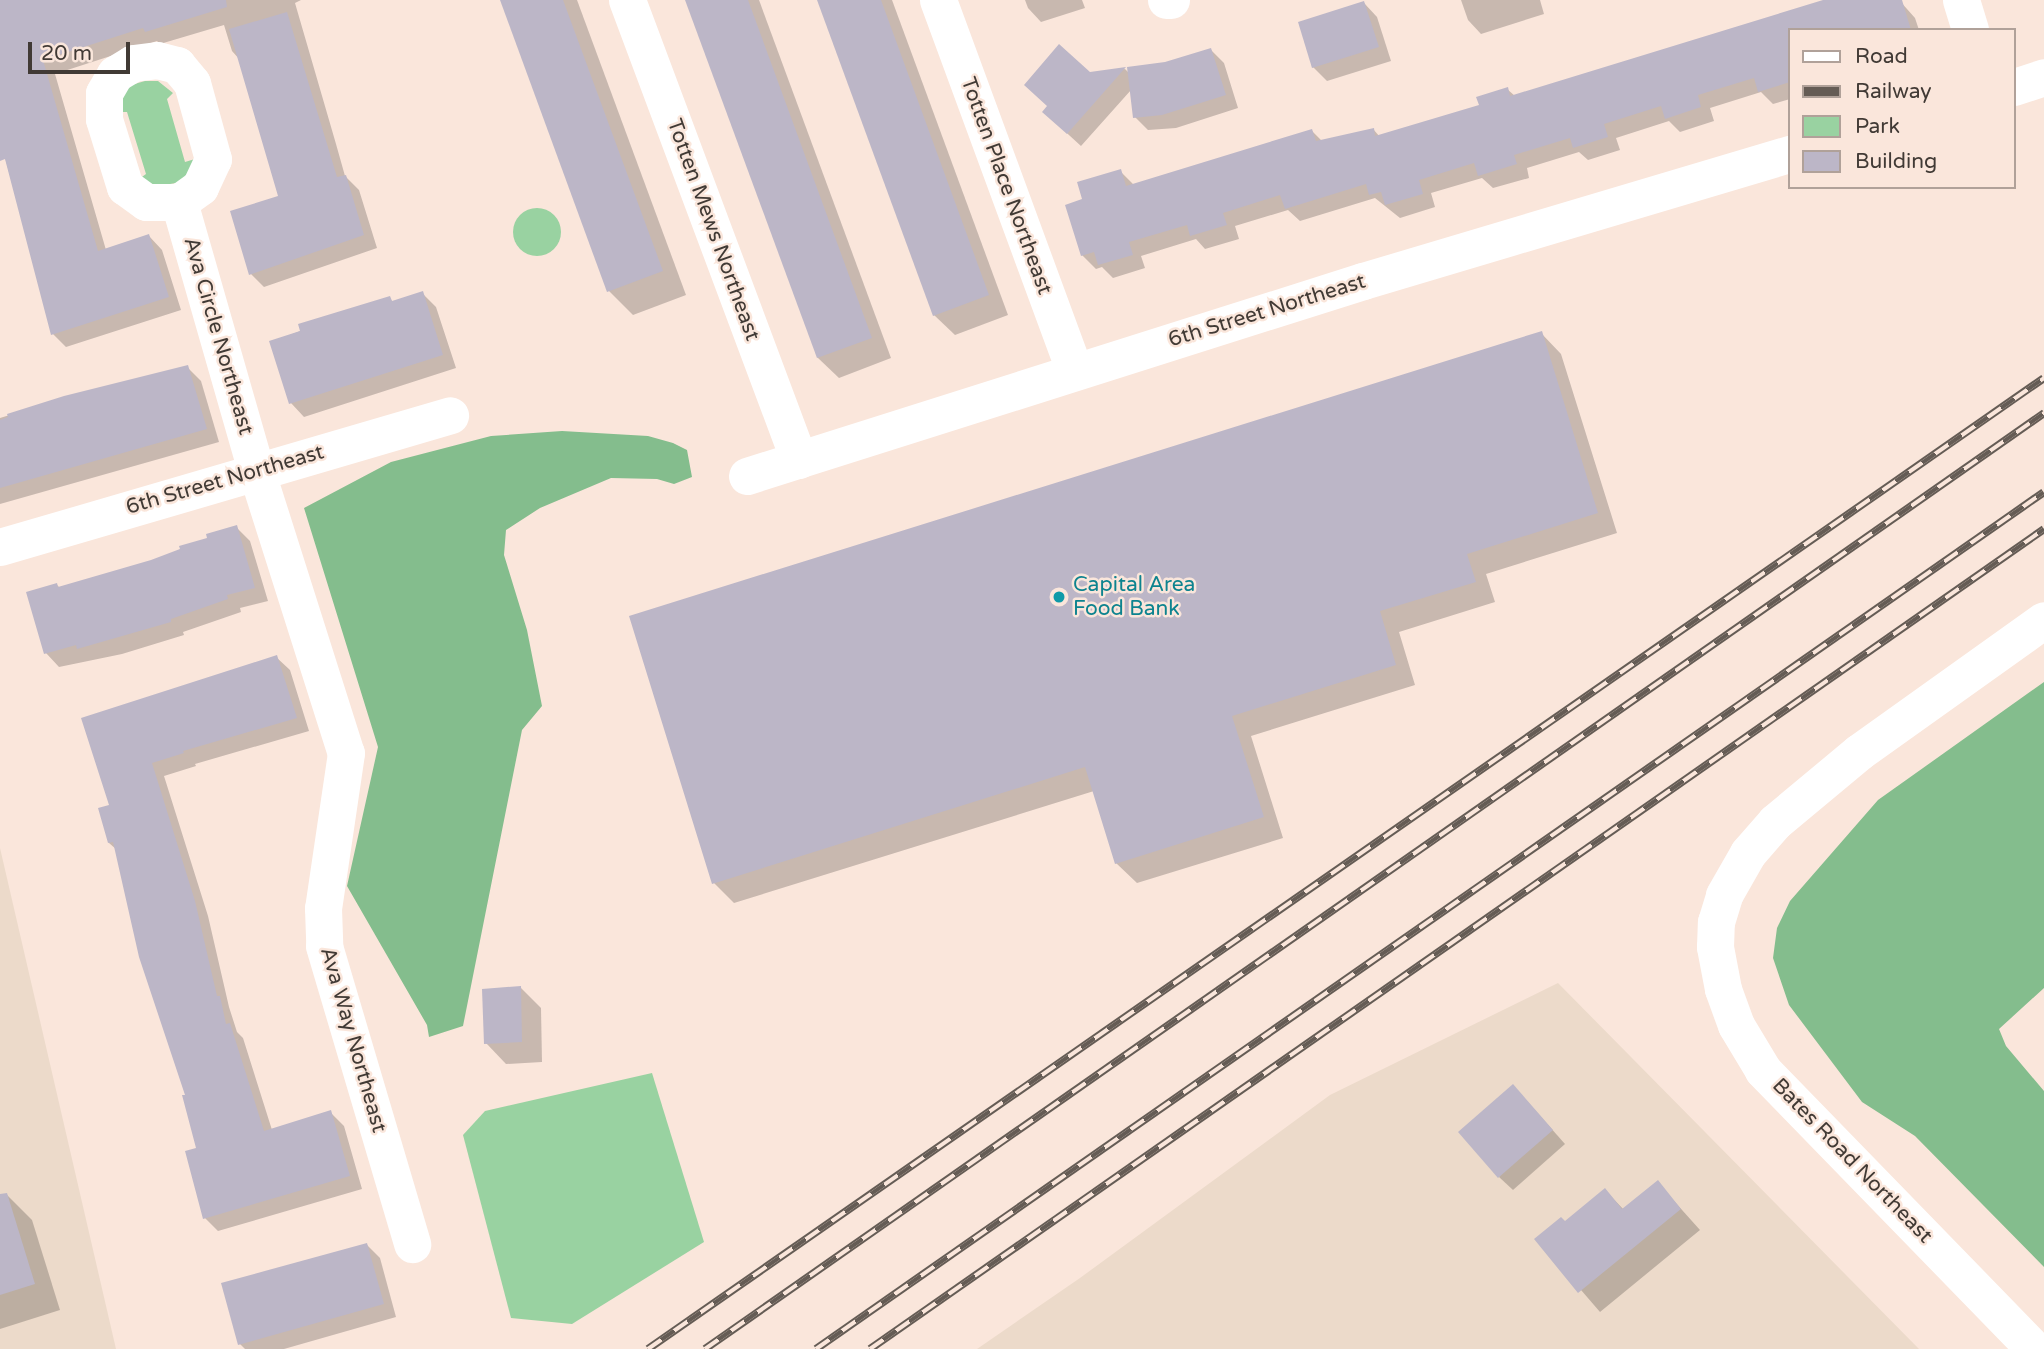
<!DOCTYPE html>
<style>
body{margin:0}
#map{position:relative;width:2044px;height:1349px;overflow:hidden;background:#fae6db;font-family:"Varela Round",sans-serif}
div>[style]{position:absolute}
.industrial>*{inset:0;background:#ecdaca}
.green>*{inset:0;background:#99d2a1}
.round{border-radius:50%}
.forest>*{inset:0;background:#84bd8d}
.shadow>*{inset:0;background:#0003}
.building>*{inset:0;background:#bcb6c7}
.street>*{height:37px;margin:-18.5px;padding:0 18.5px;transform-origin:18.5px;border-radius:18.5px;background:#fff}
.rail>*{height:8px;margin-top:-4px;transform-origin:0;background:repeating-linear-gradient(90deg,#fae6db 0 16px,#655c55 0 32px);box-sizing:border-box;border-block:2px solid #655c55}
.dots>*{width:19px;height:19px;translate:-50% -50%;box-sizing:border-box;border:4px solid #fae6db;border-radius:50%}
span{translate:-50% -50%;white-space:nowrap;text-align:center;line-height:1.15;-webkit-text-stroke:5px #fae6db;paint-order:stroke}
.street-label{font-size:21px;color:#413a35}
.culture-label{font-size:21px;color:#0d838f}
.left{translate:0 -50%;text-align:left}
.legend{position:absolute;left:1788px;top:28px;width:228px;height:161px;box-sizing:border-box;background:#fae6db;border:2px solid #b0a199;margin:0;padding:9px 12px;list-style:none;font-size:21px;color:#413a35}
.legend li{display:flex;align-items:center;gap:14px;height:35px}
.legend b{width:35px;border:2px solid #b0a199}
.scale{position:absolute;left:28px;top:42px;width:102px;height:32px;box-sizing:border-box;border:4px solid #413a35;border-top:0;padding-left:9px;font-size:21px;line-height:24px;white-space:nowrap;color:#413a35;-webkit-text-stroke:5px #fae6db;paint-order:stroke}
</style>
<div id="map">
<div class="industrial">
<div style="clip-path:polygon(0 848px,116px 1349px,0 1349px)"></div>
<div style="clip-path:polygon(1558px 983px,1919px 1349px,977px 1349px,1080px 1278px,1330px 1095px)"></div>
</div>
<div class="green">
<div style="clip-path:polygon(145px 81px,158px 81px,173px 93px,167px 99px,185px 162px,195px 159px,186px 181px,149px 188px,139px 179px,146px 174px,127px 112px,120px 112px,121px 96px,131px 85px)"></div>
<div class="round" style="left:513px;top:208px;width:48px;height:48px"></div>
<div style="clip-path:polygon(652px 1073px,704px 1242px,572px 1324px,511px 1318px,463px 1135px,485px 1111px)"></div>
</div>
<div class="forest">
<div style="clip-path:polygon(562px 431px,648px 436px,673px 443px,687px 450px,692px 477px,674px 484px,657px 479px,611px 478px,540px 508px,506px 530px,504px 555px,527px 630px,542px 706px,522px 730px,463px 1026px,429px 1037px,427px 1025px,347px 886px,378px 747px,304px 508px,391px 462px,491px 436px)"></div>
<div style="clip-path:polygon(2044px 682px,2044px 988px,1999px 1029px,2006px 1046px,2044px 1091px,2044px 1267px,1915px 1136px,1862px 1102px,1789px 1005px,1773px 958px,1777px 928px,1790px 901px,1878px 800px)"></div>
</div>
<div class="shadow">
<div style="clip-path:polygon(17px 0,301px 0,295px 3px,336px 144px,345px 176px,359px 190px,377px 248px,264px 287px,251px 274px,280px 197px,240px 60px,232px 51px,224px 25px,160px 44px,157px 41px,55px 74px,106px 250px,149px 236px,162px 250px,181px 310px,66px 347px,53px 334px,0 139px,0 5px)"></div>
<div style="clip-path:polygon(502px 0,577px 0,686px 295px,633px 315px,609px 291px)"></div>
<div style="clip-path:polygon(687px 0,759px 0,891px 358px,839px 378px,818px 358px)"></div>
<div style="clip-path:polygon(819px 0,892px 0,1008px 315px,955px 335px,934px 315px)"></div>
<div style="clip-path:polygon(1025px 0,1082px 0,1085px 8px,1041px 22px,1028px 8px)"></div>
<div style="clip-path:polygon(1461px 0,1540px 0,1544px 14px,1481px 34px,1468px 20px)"></div>
<div style="clip-path:polygon(1829px 0,1899px 0,1915px 18px,1919px 30px,1790px 30px,1790px 99px,1773px 104px,1761px 92px,1710px 108px,1714px 121px,1680px 132px,1669px 121px,1616px 138px,1620px 150px,1588px 160px,1579px 152px,1527px 168px,1529px 178px,1493px 188px,1482px 178px,1431px 193px,1435px 207px,1400px 218px,1375px 198px,1300px 221px,1288px 210px,1235px 226px,1239px 239px,1205px 249px,1196px 239px,1141px 256px,1145px 268px,1113px 278px,1102px 267px,1096px 269px,1082px 255px,1084px 200px,1120px 171px,1134px 185px,1312px 131px,1323px 142px,1373px 129px,1380px 137px,1481px 106px,1507px 89px,1515px 96px)"></div>
<div style="clip-path:polygon(1364px 3px,1377px 17px,1391px 61px,1327px 81px,1313px 67px)"></div>
<div style="clip-path:polygon(1211px 50px,1224px 63px,1238px 108px,1176px 128px,1148px 130px,1135px 117px,1131px 90px,1081px 146px,1058px 125px,1090px 74px,1125px 69px,1129px 73px)"></div>
<div style="clip-path:polygon(422px 293px,436px 307px,456px 368px,304px 417px,291px 403px,271px 342px,389px 298px,394px 303px)"></div>
<div style="clip-path:polygon(1541px 333px,1561px 354px,1617px 533px,1486px 574px,1495px 602px,1399px 632px,1415px 685px,1251px 736px,1283px 838px,1137px 883px,1116px 863px,1094px 791px,734px 903px,714px 883px)"></div>
<div style="clip-path:polygon(187px 367px,201px 381px,219px 442px,0 504px,0 418px,65px 398px)"></div>
<div style="clip-path:polygon(236px 527px,250px 541px,268px 601px,240px 608px,241px 612px,183px 632px,184px 635px,122px 654px,59px 667px,46px 653px,56px 584px,60px 588px,152px 561px)"></div>
<div style="clip-path:polygon(276px 657px,290px 670px,309px 731px,195px 764px,196px 766px,164px 776px,208px 916px,229px 1007px,237px 1032px,243px 1038px,272px 1130px,330px 1112px,344px 1126px,362px 1189px,218px 1231px,205px 1218px,198px 1149px,187px 1096px,117px 850px,109px 843px,111px 807px,83px 719px)"></div>
<div style="clip-path:polygon(520px 987px,541px 1008px,542px 1062px,506px 1064px,486px 1043px)"></div>
<div style="clip-path:polygon(1526px 1100px,1565px 1144px,1513px 1190px,1499px 1177px)"></div>
<div style="clip-path:polygon(1657px 1182px,1700px 1230px,1600px 1312px,1537px 1239px,1565px 1224px,1605px 1190px,1624px 1210px)"></div>
<div style="clip-path:polygon(6px 1194px,32px 1220px,60px 1310px,0 1329px,0 1196px)"></div>
<div style="clip-path:polygon(367px 1245px,380px 1258px,396px 1317px,284px 1349px,245px 1349px,240px 1344px)"></div>
</div>
<div class="building">
<div style="clip-path:polygon(0 0,226px 0,227px 7px,145px 32px,143px 28px,43px 60px,98px 251px,149px 234px,169px 297px,51px 335px,5px 159px,0 161px)"></div>
<div style="clip-path:polygon(500px 0,563px 0,663px 271px,607px 292px)"></div>
<div style="clip-path:polygon(685px 0,748px 0,872px 338px,817px 358px)"></div>
<div style="clip-path:polygon(817px 0,881px 0,989px 295px,933px 316px)"></div>
<div style="clip-path:polygon(1823px 0,1902px 0,1911px 30px,1790px 30px,1790px 82px,1758px 92px,1754px 78px,1698px 95px,1701px 107px,1665px 119px,1661px 106px,1604px 124px,1608px 137px,1573px 148px,1570px 138px,1514px 155px,1517px 164px,1478px 176px,1474px 163px,1419px 180px,1423px 194px,1385px 205px,1381px 192px,1369px 195px,1366px 184px,1285px 209px,1280px 195px,1223px 213px,1227px 225px,1190px 236px,1187px 225px,1129px 242px,1133px 255px,1098px 265px,1094px 252px,1081px 256px,1065px 205px,1082px 199px,1077px 182px,1121px 169px,1126px 186px,1312px 129px,1316px 141px,1374px 128px,1375px 136px,1479px 105px,1476px 97px,1508px 87px,1510px 96px)"></div>
<div style="clip-path:polygon(1364px 1px,1379px 47px,1312px 68px,1298px 22px)"></div>
<div style="clip-path:polygon(287px 12px,337px 177px,346px 175px,364px 235px,249px 275px,230px 211px,278px 196px,229px 29px)"></div>
<div style="clip-path:polygon(1059px 44px,1090px 72px,1126px 67px,1067px 134px,1042px 112px,1047px 106px,1024px 85px)"></div>
<div style="clip-path:polygon(1211px 48px,1226px 95px,1162px 115px,1133px 118px,1127px 67px,1165px 62px)"></div>
<div style="clip-path:polygon(423px 291px,443px 355px,289px 404px,269px 341px,300px 331px,298px 324px,390px 296px,392px 301px)"></div>
<div style="clip-path:polygon(1542px 331px,1598px 513px,1467px 554px,1476px 582px,1380px 611px,1396px 665px,1232px 716px,1264px 817px,1115px 864px,1085px 767px,712px 884px,629px 616px)"></div>
<div style="clip-path:polygon(188px 365px,207px 429px,0 488px,0 420px,8px 417px,7px 414px,64px 396px)"></div>
<div style="clip-path:polygon(237px 525px,255px 588px,227px 595px,228px 599px,171px 619px,171px 622px,77px 649px,76px 645px,44px 654px,26px 592px,57px 583px,58px 587px,151px 560px,180px 549px,179px 546px,207px 538px,206px 534px)"></div>
<div style="clip-path:polygon(277px 655px,297px 718px,183px 751px,184px 753px,152px 763px,195px 901px,217px 996px,220px 996px,226px 1024px,230px 1023px,264px 1131px,331px 1110px,350px 1176px,203px 1219px,185px 1151px,196px 1148px,182px 1095px,185px 1095px,139px 957px,113px 842px,108px 843px,98px 808px,109px 805px,81px 718px)"></div>
<div style="clip-path:polygon(521px 986px,522px 1042px,484px 1044px,482px 989px)"></div>
<div style="clip-path:polygon(1513px 1084px,1553px 1130px,1498px 1178px,1458px 1132px)"></div>
<div style="clip-path:polygon(1658px 1180px,1681px 1209px,1578px 1293px,1534px 1239px,1561px 1217px,1565px 1221px,1605px 1188px,1622px 1209px)"></div>
<div style="clip-path:polygon(7px 1193px,35px 1284px,0 1295px,0 1194px)"></div>
<div style="clip-path:polygon(367px 1243px,384px 1304px,238px 1345px,221px 1283px)"></div>
</div>
<div class="street">
<div style="left:627px;top:0;width:491px;rotate:69.5deg"></div>
<div style="left:938px;top:0;width:396px;rotate:69.8deg"></div>
<div style="left:1166px;top:0;width:5px"></div>
<div style="left:1961px;top:0;width:31px;rotate:73deg"></div>
<div style="left:157px;top:60px;width:21px;rotate:14deg"></div>
<div style="left:177px;top:65px;width:23px;rotate:50deg"></div>
<div style="left:192px;top:83px;width:79px;rotate:74.6deg"></div>
<div style="left:213px;top:159px;width:31px;rotate:115deg"></div>
<div style="left:200px;top:187px;width:26px;rotate:144deg"></div>
<div style="left:179px;top:202px;width:33px;rotate:180deg"></div>
<div style="left:146px;top:202px;width:26px;rotate:-144deg"></div>
<div style="left:125px;top:187px;width:71px;rotate:-107.2deg"></div>
<div style="left:104px;top:119px;width:26px;rotate:-90deg"></div>
<div style="left:104px;top:93px;width:22px;rotate:-60deg"></div>
<div style="left:115px;top:74px;width:21px;rotate:-31deg"></div>
<div style="left:133px;top:63px;width:24px;rotate:-7deg"></div>
<div style="left:2014px;top:87px;width:32px;rotate:-18deg"></div>
<div style="left:179px;top:202px;width:279px;rotate:74deg"></div>
<div style="left:256px;top:470px;width:297px;rotate:72.4deg"></div>
<div style="left:346px;top:753px;width:157px;rotate:98.4deg"></div>
<div style="left:323px;top:908px;width:38px;rotate:88deg"></div>
<div style="left:324px;top:946px;width:311px;rotate:73.5deg"></div>
<div style="left:747px;top:476px;width:646px;rotate:-17.57deg"></div>
<div style="left:1363px;top:281px;width:445px;rotate:-16.6deg"></div>
<div style="left:0;top:547px;width:469px;rotate:-16.3deg"></div>
<div style="left:2034px;top:1349px;width:389px;rotate:-134.2deg"></div>
<div style="left:1763px;top:1070px;width:52px;rotate:-121deg"></div>
<div style="left:1736px;top:1025px;width:38px;rotate:-110deg"></div>
<div style="left:1723px;top:989px;width:43px;rotate:-100.8deg"></div>
<div style="left:1715px;top:947px;width:25px;rotate:-88deg"></div>
<div style="left:1716px;top:922px;width:28px;rotate:-73deg"></div>
<div style="left:1724px;top:895px;width:48px;rotate:-60.3deg"></div>
<div style="left:1748px;top:853px;width:41px;rotate:-48.9deg"></div>
<div style="left:1775px;top:822px;width:109px;rotate:-39.8deg"></div>
<div style="left:1859px;top:752px;width:227px;rotate:-35.5deg"></div>
</div>
<div class="rail">
<div style="left:648px;top:1349px;width:1700px;rotate:-34.82deg"></div>
<div style="left:705px;top:1349px;width:1634px;rotate:-34.95deg"></div>
<div style="left:816px;top:1349px;width:1497px;rotate:-34.91deg"></div>
<div style="left:870px;top:1349px;width:1432px;rotate:-34.93deg"></div>
</div>
<div class="dots">
<div style="left:1059px;top:597px;background:#0f9aa8"></div>
</div>
<div class="street-label">
<span style="left:1006px;top:186px;rotate:70deg">Totten Place Northeast</span>
<span style="left:713px;top:230px;rotate:70deg">Totten Mews Northeast</span>
<span style="left:1267px;top:311px;rotate:-17deg">6th Street Northeast</span>
<span style="left:218px;top:336px;rotate:74deg">Ava Circle Northeast</span>
<span style="left:225px;top:480px;rotate:-16deg">6th Street Northeast</span>
<span style="left:353px;top:1040px;rotate:74deg">Ava Way Northeast</span>
<span style="left:1852px;top:1161px;rotate:46deg">Bates Road Northeast</span>
</div>
<div class="culture-label">
<span class="left" style="left:1073px;top:597px">Capital Area<br>Food Bank</span>
</div>
<ul class="legend">
<li><b style="height:9px;background:#fff"></b>Road</li>
<li><b style="height:9px;background:#655c55"></b>Railway</li>
<li><b style="height:19px;background:#99d2a1"></b>Park</li>
<li><b style="height:19px;background:#bcb6c7"></b>Building</li>
</ul>
<div class="scale">20 m</div>
</div>
